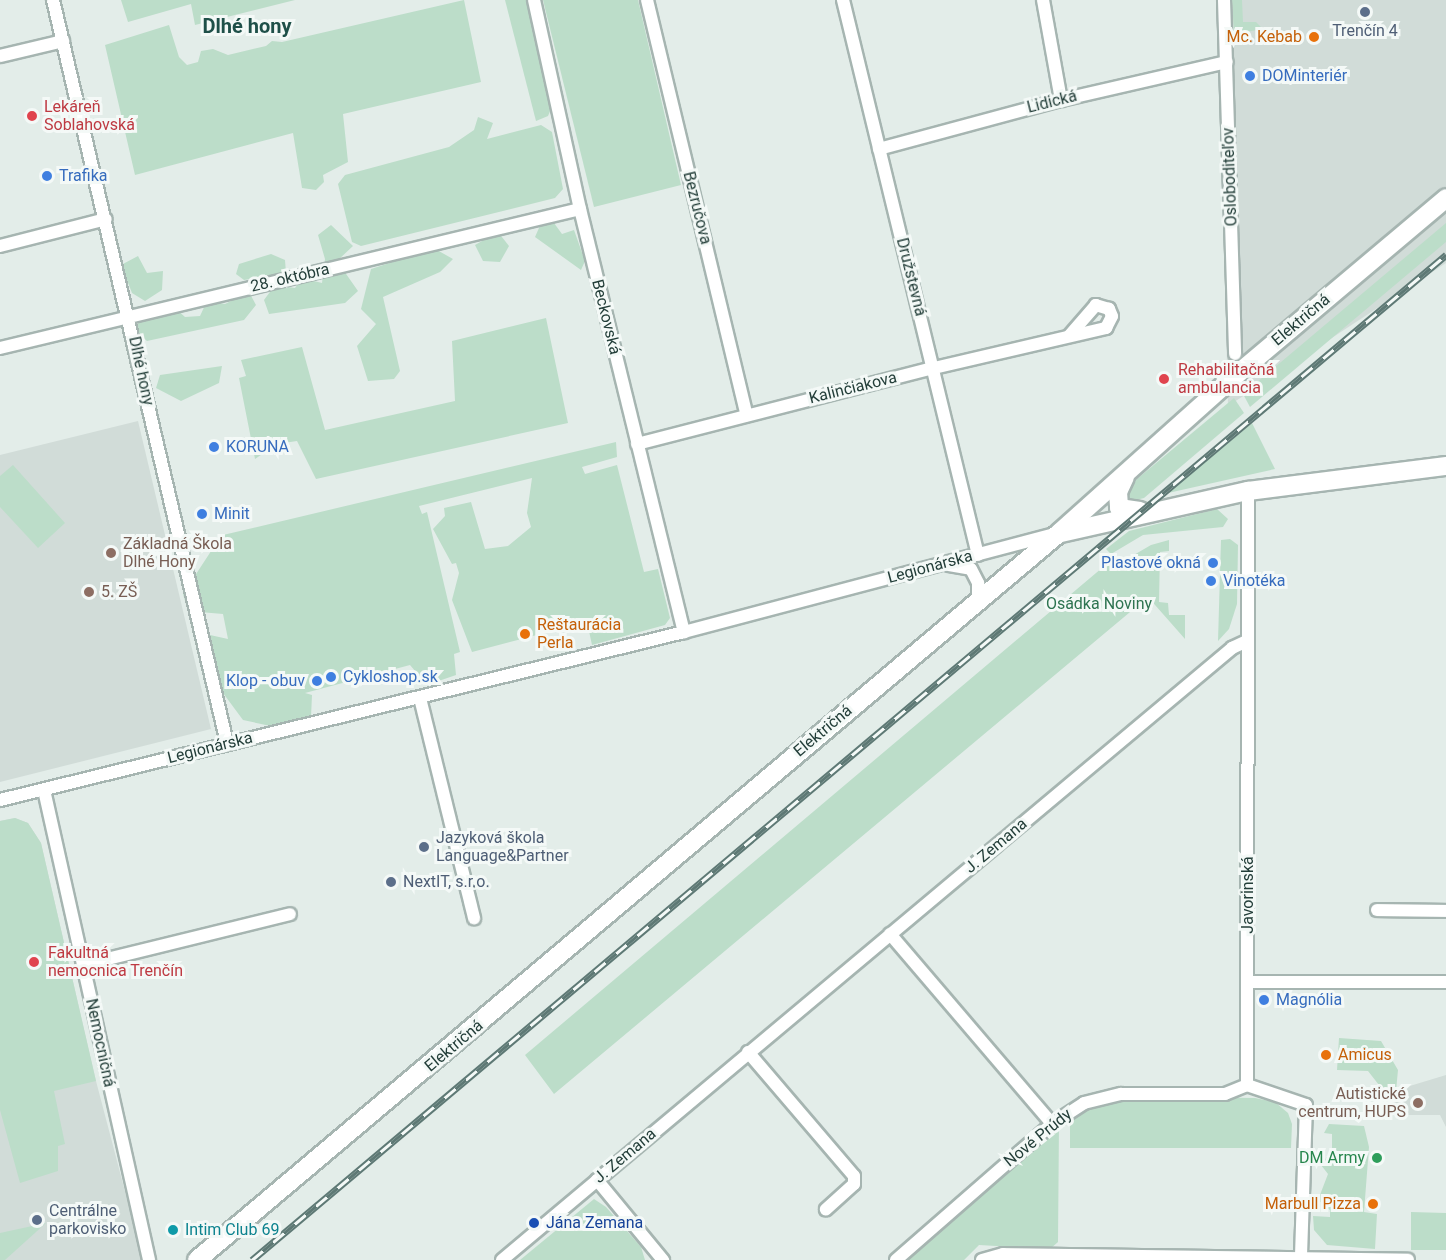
<!DOCTYPE html>
<meta charset="utf-8">
<style>
body{margin:0}
#map{position:relative;width:1446px;height:1260px;overflow:hidden;background:#e3ede9;font-family:Roboto,sans-serif}
div>[style]{position:absolute}
.built>*{inset:0;background:#d1dcd8}
.green>*{inset:0;background:#bcddc9}
.roads{filter:drop-shadow(2px 0 #a6b5b1) drop-shadow(-2px 0 #a6b5b1) drop-shadow(0 2px #a6b5b1) drop-shadow(0 -2px #a6b5b1)}
.street>*{height:12px;margin:-6px;padding:0 6px;transform-origin:6px;border-radius:6px;background:#fff}
.secondary>*{height:18px;margin:-9px;padding:0 9px;transform-origin:9px;border-radius:9px;background:#fff}
.rail>*{height:7px;margin-top:-3.5px;transform-origin:0;background:repeating-linear-gradient(90deg,#f4f9f7 0 14px,#5e7975 0 28px);box-sizing:border-box;border-block:2px solid #5e7975}
.dots>*{width:16px;height:16px;translate:-50% -50%;box-sizing:border-box;border:3px solid #f4f9f7;border-radius:50%}
span{translate:-50% -50%;white-space:nowrap;text-align:center;line-height:1.15;-webkit-text-stroke:6px #f4f9f7;paint-order:stroke}
.service-label{font-size:16px;color:#4e5e75}
.left{translate:0 -50%;text-align:left}
.food-label{font-size:16px;color:#c56008}
.right{translate:-100% -50%;text-align:right}
.shop-label{font-size:16px;color:#366cbe}
.street-label{font-size:16px;color:#233e39}
.health-label{font-size:16px;color:#be3a42}
.education-label{font-size:16px;color:#785e54}
.park-label{font-size:16px;color:#2e7451}
.leisure-label{font-size:16px;color:#27864d}
.transit-label{font-size:16px;color:#164399}
.culture-label{font-size:16px;color:#0d838f}
.quarter-label{font-size:20px;color:#1f5049;font-weight:700}
</style>
<div id="map">
<div class="built">
<div style="clip-path:polygon(1218px 0,1446px 0,1446px 263px,1228px 406px)"></div>
<div style="clip-path:polygon(138px 421px,211px 729px,0 782px,0 455px)"></div>
<div style="clip-path:polygon(15px 818px,28px 823px,41px 843px,96px 1081px,143px 1260px,0 1260px,0 821px)"></div>
<div style="clip-path:polygon(1446px 1075px,1446px 1127px,1440px 1115px,1390px 1115px,1390px 1092px)"></div>
</div>
<div class="green">
<div style="clip-path:polygon(121px 0,295px 0,195px 25px,191px 4px,128px 22px)"></div>
<div style="clip-path:polygon(464px 0,481px 82px,343px 114px,348px 162px,323px 175px,324px 182px,316px 190px,302px 188px,293px 133px,135px 175px,105px 45px,169px 25px,179px 57px,187px 65px,198px 62px,201px 51px,213px 49px,228px 55px,266px 46px,272px 41px,282px 42px)"></div>
<div style="clip-path:polygon(505px 0,526px 0,551px 109px,548px 116px,536px 121px)"></div>
<div style="clip-path:polygon(543px 0,638px 0,681px 185px,594px 207px)"></div>
<div style="clip-path:polygon(1232px 0,1242px 0,1243px 22px,1256px 22px,1263px 29px,1234px 34px)"></div>
<div style="clip-path:polygon(478px 117px,493px 123px,487px 139px,541px 125px,552px 132px,563px 189px,555px 198px,361px 246px,352px 242px,338px 184px,345px 175px,449px 147px,474px 130px)"></div>
<div style="clip-path:polygon(546px 212px,562px 234px,574px 230px,585px 261px,581px 270px,535px 237px)"></div>
<div style="clip-path:polygon(1446px 223px,1446px 242px,1250px 407px,1243px 394px)"></div>
<div style="clip-path:polygon(331px 225px,353px 246px,337px 261px,358px 291px,345px 303px,269px 314px,264px 300px,275px 285px,295px 288px,302px 278px,322px 283px,325px 259px,318px 235px)"></div>
<div style="clip-path:polygon(498px 232px,509px 246px,500px 262px,483px 261px,475px 245px)"></div>
<div style="clip-path:polygon(421px 241px,453px 259px,440px 272px,383px 297px,400px 371px,394px 379px,368px 381px,357px 346px,376px 324px,361px 309px,371px 269px,405px 258px)"></div>
<div style="clip-path:polygon(271px 254px,285px 260px,286px 273px,244px 280px,236px 274px,239px 264px)"></div>
<div style="clip-path:polygon(138px 256px,147px 273px,163px 271px,162px 290px,145px 301px,132px 293px,121px 265px)"></div>
<div style="clip-path:polygon(249px 292px,256px 305px,244px 320px,147px 341px,137px 332px,139px 317px,176px 309px,185px 317px,200px 316px,207px 301px,225px 304px)"></div>
<div style="clip-path:polygon(546px 318px,568px 423px,316px 479px,297px 441px,277px 444px,255px 459px,239px 378px,246px 376px,241px 360px,302px 347px,325px 430px,455px 401px,452px 341px)"></div>
<div style="clip-path:polygon(222px 366px,219px 383px,181px 401px,156px 388px,160px 375px)"></div>
<div style="clip-path:polygon(1234px 398px,1244px 413px,1144px 498px,1128px 502px,1125px 489px)"></div>
<div style="clip-path:polygon(1252px 423px,1275px 469px,1168px 493px)"></div>
<div style="clip-path:polygon(616px 442px,617px 457px,582px 467px,585px 474px,617px 465px,644px 572px,658px 569px,670px 618px,665px 625px,592px 645px,587px 622px,472px 652px,452px 600px,459px 573px,456px 563px,452px 564px,433px 529px,445px 516px,444px 508px,471px 502px,485px 549px,508px 546px,531px 527px,527px 513px,532px 478px,419px 506px,422px 514px,427px 512px,460px 652px,454px 654px,456px 675px,427px 685px,410px 665px,305px 693px,312px 695px,311px 717px,280px 728px,243px 720px,203px 666px,210px 635px,228px 639px,223px 614px,188px 611px,183px 594px,217px 542px,225px 540px,223px 535px)"></div>
<div style="clip-path:polygon(13px 465px,65px 523px,38px 548px,0 507px,0 476px)"></div>
<div style="clip-path:polygon(1217px 509px,1228px 519px,1223px 527px,1143px 535px,1111px 554px,1106px 549px,1129px 531px)"></div>
<div style="clip-path:polygon(1230px 539px,1238px 545px,1237px 604px,1229px 629px,1218px 641px,1221px 540px)"></div>
<div style="clip-path:polygon(1169px 540px,1169px 551px,1160px 552px,1159px 602px,1168px 603px,1169px 615px,1185px 615px,1185px 639px,1148px 597px,554px 1094px,525px 1055px,1115px 557px,1120px 563px,1151px 545px)"></div>
<div style="clip-path:polygon(15px 818px,28px 823px,41px 843px,96px 1081px,54px 1091px,65px 1144px,58px 1146px,58px 1171px,20px 1183px,0 1110px,0 821px)"></div>
<div style="clip-path:polygon(1339px 1038px,1381px 1041px,1398px 1070px,1396px 1091px,1386px 1094px,1368px 1071px,1337px 1070px)"></div>
<div style="clip-path:polygon(1108px 1096px,1255px 1098px,1275px 1102px,1288px 1113px,1292px 1124px,1291px 1148px,1070px 1148px,1070px 1111px)"></div>
<div style="clip-path:polygon(1059px 1123px,1058px 1242px,1050px 1249px,979px 1245px,964px 1260px,904px 1260px)"></div>
<div style="clip-path:polygon(1329px 1124px,1364px 1126px,1369px 1147px,1364px 1212px,1377px 1214px,1375px 1249px,1327px 1245px,1314px 1230px,1313px 1216px,1330px 1217px,1330px 1210px,1318px 1200px,1328px 1174px,1321px 1165px,1332px 1150px,1332px 1134px,1324px 1133px)"></div>
<div style="clip-path:polygon(594px 1199px,606px 1207px,641px 1247px,645px 1260px,520px 1260px)"></div>
<div style="clip-path:polygon(1411px 1212px,1446px 1213px,1446px 1250px,1411px 1250px)"></div>
<div style="clip-path:polygon(46px 1223px,5px 1260px,0 1260px,0 1233px)"></div>
</div>
<div class="roads">
<div class="street">
<div style="left:53px;top:0;width:763px;rotate:76.82deg"></div>
<div style="left:534px;top:0;width:214px;rotate:77.6deg"></div>
<div style="left:580px;top:209px;width:436px;rotate:76.2deg"></div>
<div style="left:647px;top:0;width:427px;rotate:76.5deg"></div>
<div style="left:843px;top:0;width:571px;rotate:76.33deg"></div>
<div style="left:1043px;top:0;width:102px;rotate:79.8deg"></div>
<div style="left:1224px;top:0;width:354px;rotate:88.2deg"></div>
<div style="left:0;top:56px;width:65px;rotate:-13.4deg"></div>
<div style="left:879px;top:149px;width:188px;rotate:-15.1deg"></div>
<div style="left:1061px;top:100px;width:170px;rotate:-12.9deg"></div>
<div style="left:0;top:246px;width:109px;rotate:-14.3deg"></div>
<div style="left:0;top:348px;width:596px;rotate:-13.48deg"></div>
<div style="left:637px;top:444px;width:307px;rotate:-14.4deg"></div>
<div style="left:934px;top:368px;width:177px;rotate:-13.1deg"></div>
<div style="left:1106px;top:328px;width:13px;rotate:-63deg"></div>
<div style="left:1112px;top:316px;width:8px;rotate:-113deg"></div>
<div style="left:1109px;top:309px;width:14px;rotate:-163deg"></div>
<div style="left:1096px;top:305px;width:41px;rotate:131.1deg"></div>
<div style="left:1248px;top:491px;width:594px;rotate:90.1deg"></div>
<div style="left:1247px;top:1085px;width:62px;rotate:18.7deg"></div>
<div style="left:1306px;top:1105px;width:152px;rotate:91.9deg"></div>
<div style="left:949px;top:565px;width:22px;rotate:10deg"></div>
<div style="left:971px;top:569px;width:16px;rotate:63deg"></div>
<div style="left:978px;top:583px;width:17px;rotate:90deg"></div>
<div style="left:420px;top:698px;width:227px;rotate:76.2deg"></div>
<div style="left:44px;top:790px;width:482px;rotate:77.4deg"></div>
<div style="left:0;top:800px;width:704px;rotate:-13.8deg"></div>
<div style="left:684px;top:632px;width:381px;rotate:-14.8deg"></div>
<div style="left:1377px;top:910px;width:69px;rotate:0.8deg"></div>
<div style="left:890px;top:934px;width:250px;rotate:49.5deg"></div>
<div style="left:83px;top:965px;width:213px;rotate:-13.8deg"></div>
<div style="left:1247px;top:982px;width:199px"></div>
<div style="left:748px;top:1052px;width:163px;rotate:49.5deg"></div>
<div style="left:854px;top:1176px;width:8px;rotate:90deg"></div>
<div style="left:854px;top:1184px;width:38px;rotate:138deg"></div>
<div style="left:597px;top:1180px;width:104px;rotate:50.5deg"></div>
<div style="left:502px;top:1260px;width:953px;rotate:-39.97deg"></div>
<div style="left:1232px;top:648px;width:14px;rotate:-25deg"></div>
<div style="left:896px;top:1260px;width:207px;rotate:-41.1deg"></div>
<div style="left:1052px;top:1124px;width:38px;rotate:-33deg"></div>
<div style="left:1084px;top:1103px;width:38px;rotate:-14deg"></div>
<div style="left:1121px;top:1094px;width:104px"></div>
<div style="left:1225px;top:1094px;width:24px;rotate:-22deg"></div>
<div style="left:982px;top:1260px;width:22px;rotate:-16deg"></div>
<div style="left:1003px;top:1254px;width:405px;rotate:0.8deg"></div>
</div>
<div class="secondary">
<div style="left:1125px;top:477px;width:17px;rotate:115deg"></div>
<div style="left:1118px;top:492px;width:16px;rotate:86deg"></div>
<div style="left:1119px;top:508px;width:21px;rotate:8deg"></div>
<div style="left:1061px;top:533px;width:192px;rotate:-12.7deg"></div>
<div style="left:1248px;top:491px;width:200px;rotate:-7.2deg"></div>
<div style="left:197px;top:1260px;width:1128px;rotate:-40.14deg"></div>
<div style="left:1059px;top:533px;width:228px;rotate:-41.8deg"></div>
<div style="left:1229px;top:381px;width:284px;rotate:-40.1deg"></div>
</div>
</div>
<div class="rail">
<div style="left:252px;top:1260px;width:1561px;rotate:-40.09deg"></div>
</div>
<div class="dots">
<div style="left:1365px;top:12px;background:#5c6f8a"></div>
<div style="left:1314px;top:37px;background:#e8710a"></div>
<div style="left:1250px;top:76px;background:#3f7fe0"></div>
<div style="left:32px;top:116px;background:#e0444e"></div>
<div style="left:47px;top:176px;background:#3f7fe0"></div>
<div style="left:1164px;top:379px;background:#e0444e"></div>
<div style="left:214px;top:447px;background:#3f7fe0"></div>
<div style="left:202px;top:514px;background:#3f7fe0"></div>
<div style="left:111px;top:553px;background:#8d6e63"></div>
<div style="left:1213px;top:563px;background:#3f7fe0"></div>
<div style="left:1211px;top:581px;background:#3f7fe0"></div>
<div style="left:89px;top:592px;background:#8d6e63"></div>
<div style="left:525px;top:634px;background:#e8710a"></div>
<div style="left:331px;top:677px;background:#3f7fe0"></div>
<div style="left:317px;top:681px;background:#3f7fe0"></div>
<div style="left:424px;top:847px;background:#5c6f8a"></div>
<div style="left:391px;top:882px;background:#5c6f8a"></div>
<div style="left:34px;top:962px;background:#e0444e"></div>
<div style="left:1264px;top:1000px;background:#3f7fe0"></div>
<div style="left:1326px;top:1055px;background:#e8710a"></div>
<div style="left:1418px;top:1103px;background:#8d6e63"></div>
<div style="left:1377px;top:1158px;background:#2e9e5b"></div>
<div style="left:1373px;top:1204px;background:#e8710a"></div>
<div style="left:37px;top:1220px;background:#5c6f8a"></div>
<div style="left:534px;top:1223px;background:#1a4fb4"></div>
<div style="left:173px;top:1230px;background:#0f9aa8"></div>
</div>
<div class="service-label">
<span style="left:1365px;top:31px">Trenčín 4</span>
<span class="left" style="left:436px;top:847px">Jazyková škola<br>Language&amp;Partner</span>
<span class="left" style="left:403px;top:882px">NextIT, s.r.o.</span>
<span class="left" style="left:49px;top:1220px">Centrálne<br>parkovisko</span>
</div>
<div class="food-label">
<span class="right" style="left:1302px;top:37px">Mc. Kebab</span>
<span class="left" style="left:537px;top:634px">Reštaurácia<br>Perla</span>
<span class="left" style="left:1338px;top:1055px">Amicus</span>
<span class="right" style="left:1361px;top:1204px">Marbull Pizza</span>
</div>
<div class="shop-label">
<span class="left" style="left:1262px;top:76px">DOMinteriér</span>
<span class="left" style="left:59px;top:176px">Trafika</span>
<span class="left" style="left:226px;top:447px">KORUNA</span>
<span class="left" style="left:214px;top:514px">Minit</span>
<span class="right" style="left:1201px;top:563px">Plastové okná</span>
<span class="left" style="left:1223px;top:581px">Vinotéka</span>
<span class="left" style="left:343px;top:677px">Cykloshop.sk</span>
<span class="right" style="left:305px;top:681px">Klop - obuv</span>
<span class="left" style="left:1276px;top:1000px">Magnólia</span>
</div>
<div class="street-label">
<span style="left:1052px;top:102px;rotate:-14deg">Lidická</span>
<span style="left:1230px;top:177px;rotate:-92deg">Osloboditeľov</span>
<span style="left:697px;top:208px;rotate:76deg">Bezručova</span>
<span style="left:911px;top:277px;rotate:76deg">Družstevná</span>
<span style="left:290px;top:278px;rotate:-13deg">28. októbra</span>
<span style="left:606px;top:317px;rotate:76deg">Beckovská</span>
<span style="left:1301px;top:320px;rotate:-40deg">Električná</span>
<span style="left:141px;top:371px;rotate:78deg">Dlhé hony</span>
<span style="left:853px;top:388px;rotate:-14deg">Kalinčiakova</span>
<span style="left:930px;top:567px;rotate:-15deg">Legionárska</span>
<span style="left:823px;top:731px;rotate:-40deg">Električná</span>
<span style="left:210px;top:748px;rotate:-14deg">Legionárska</span>
<span style="left:996px;top:846px;rotate:-40deg">J. Zemana</span>
<span style="left:1248px;top:895px;rotate:-90deg">Javorinská</span>
<span style="left:100px;top:1043px;rotate:78deg">Nemocničná</span>
<span style="left:454px;top:1046px;rotate:-40deg">Električná</span>
<span style="left:1038px;top:1138px;rotate:-39deg">Nové Prúdy</span>
<span style="left:625px;top:1156px;rotate:-40deg">J. Zemana</span>
</div>
<div class="health-label">
<span class="left" style="left:44px;top:116px">Lekáreň<br>Soblahovská</span>
<span class="left" style="left:1178px;top:379px">Rehabilitačná<br>ambulancia</span>
<span class="left" style="left:48px;top:962px">Fakultná<br>nemocnica Trenčín</span>
</div>
<div class="education-label">
<span class="left" style="left:123px;top:553px">Základná Škola<br>Dlhé Hony</span>
<span class="left" style="left:101px;top:592px">5. ZŠ</span>
<span class="right" style="left:1406px;top:1103px">Autistické<br>centrum, HUPS</span>
</div>
<div class="park-label">
<span style="left:1099px;top:604px">Osádka Noviny</span>
</div>
<div class="leisure-label">
<span class="right" style="left:1365px;top:1158px">DM Army</span>
</div>
<div class="transit-label">
<span class="left" style="left:546px;top:1223px">Jána Zemana</span>
</div>
<div class="culture-label">
<span class="left" style="left:185px;top:1230px">Intim Club 69</span>
</div>
<div class="quarter-label">
<span style="left:247px;top:26px">Dlhé hony</span>
</div>
</div>
